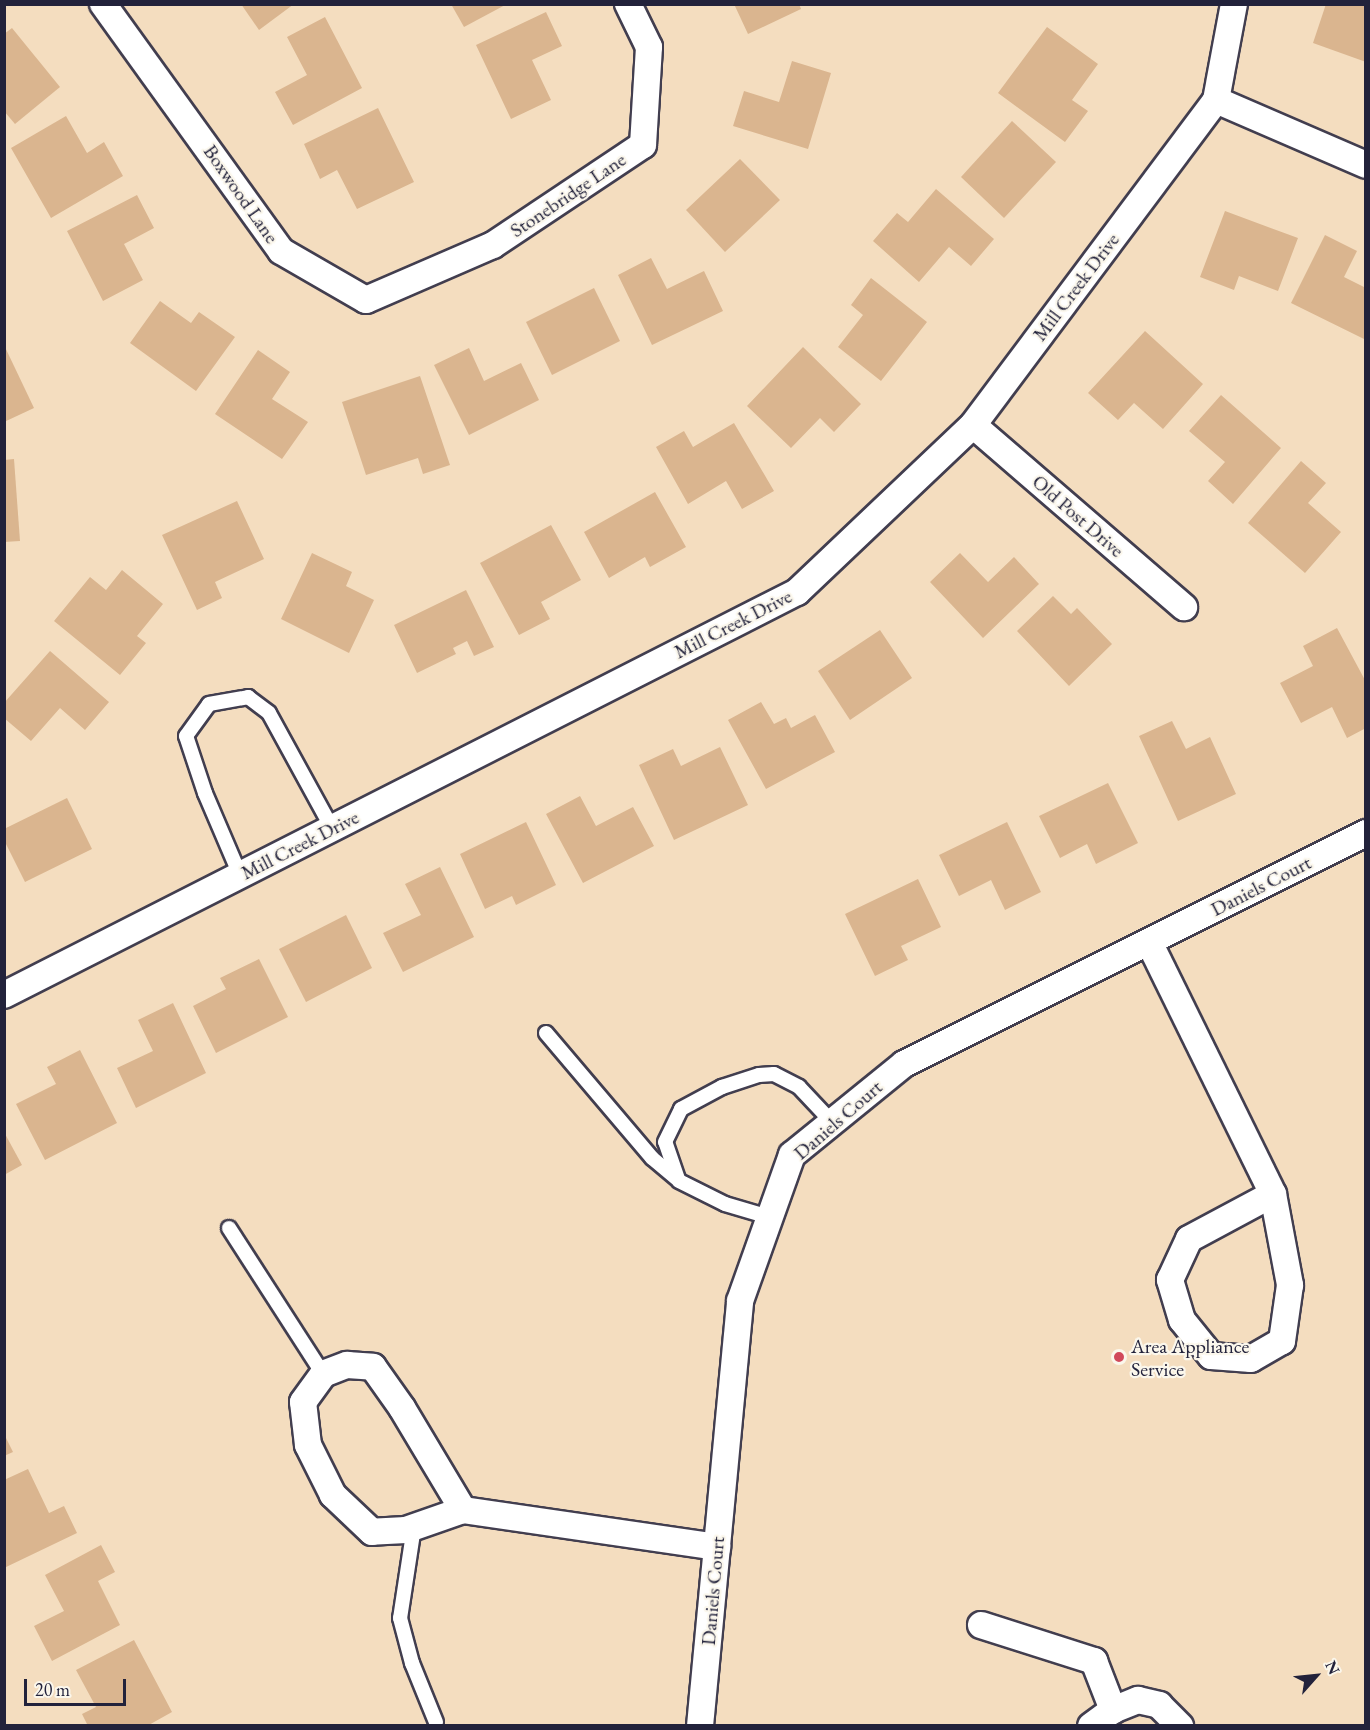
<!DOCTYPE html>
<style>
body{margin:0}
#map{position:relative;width:1370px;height:1730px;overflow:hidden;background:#f4ddbf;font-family:"EB Garamond",serif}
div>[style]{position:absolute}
.building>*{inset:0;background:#dab58f}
.roads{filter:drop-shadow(2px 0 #423e4f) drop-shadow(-2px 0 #423e4f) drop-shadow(0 2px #423e4f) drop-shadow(0 -2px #423e4f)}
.lane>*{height:14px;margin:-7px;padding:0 7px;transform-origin:7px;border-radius:7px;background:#fff}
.street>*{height:26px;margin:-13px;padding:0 13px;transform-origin:13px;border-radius:13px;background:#fff}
.dots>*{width:16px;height:16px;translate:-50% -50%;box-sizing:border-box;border:3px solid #fbf7ec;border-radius:50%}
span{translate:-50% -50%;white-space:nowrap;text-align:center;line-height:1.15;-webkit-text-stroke:4.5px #fbf7ec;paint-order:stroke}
.street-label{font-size:20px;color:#22223b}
.poi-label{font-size:20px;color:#22223b}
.left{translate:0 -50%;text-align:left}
.frame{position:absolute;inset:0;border:6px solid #22223b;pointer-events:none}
.north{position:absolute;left:1286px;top:1646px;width:60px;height:60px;-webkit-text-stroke:4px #fbf7ec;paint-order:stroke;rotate:63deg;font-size:16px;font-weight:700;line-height:24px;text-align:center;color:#22223b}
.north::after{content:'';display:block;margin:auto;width:21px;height:27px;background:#22223b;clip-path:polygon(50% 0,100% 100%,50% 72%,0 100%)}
.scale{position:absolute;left:24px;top:1679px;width:102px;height:27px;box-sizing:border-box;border:3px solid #22223b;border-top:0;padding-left:8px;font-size:18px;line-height:21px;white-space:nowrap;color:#22223b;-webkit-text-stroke:4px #fbf7ec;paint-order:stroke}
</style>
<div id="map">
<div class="building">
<div style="clip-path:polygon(241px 4px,294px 4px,259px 30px)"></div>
<div style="clip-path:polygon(451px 4px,507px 4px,464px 27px)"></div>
<div style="clip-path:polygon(734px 4px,799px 4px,801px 9px,748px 34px)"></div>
<div style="clip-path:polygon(1326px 4px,1366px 4px,1366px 62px,1313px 43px)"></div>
<div style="clip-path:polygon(546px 12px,562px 46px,532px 60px,551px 100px,511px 119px,476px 45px)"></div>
<div style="clip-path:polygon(325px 17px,362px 88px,293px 125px,275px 92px,307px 75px,287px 37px)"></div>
<div style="clip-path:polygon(1047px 27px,1098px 64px,1072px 100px,1088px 111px,1065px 142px,998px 93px)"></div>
<div style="clip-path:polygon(12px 28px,60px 87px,15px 124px,4px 111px,4px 34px)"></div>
<div style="clip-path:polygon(792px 61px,831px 73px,808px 149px,733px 126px,744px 91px,779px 102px)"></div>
<div style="clip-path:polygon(378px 108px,414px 182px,357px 209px,337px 170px,320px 179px,304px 144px)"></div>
<div style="clip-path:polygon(66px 116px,87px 153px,104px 142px,123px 176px,51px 218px,11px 148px)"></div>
<div style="clip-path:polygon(1012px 121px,1056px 162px,1004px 218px,961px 177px)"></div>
<div style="clip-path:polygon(740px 159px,780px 200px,725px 252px,686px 210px)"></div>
<div style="clip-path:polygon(936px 189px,994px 239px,971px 266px,949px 247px,919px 282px,873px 241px,897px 213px,908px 222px)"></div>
<div style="clip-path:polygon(137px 195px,154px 228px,124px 244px,143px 280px,103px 301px,67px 231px)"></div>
<div style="clip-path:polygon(1225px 211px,1298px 238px,1278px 291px,1239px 276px,1234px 290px,1200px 277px)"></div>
<div style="clip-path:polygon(1325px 235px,1357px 251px,1344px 277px,1366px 288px,1364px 339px,1291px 303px)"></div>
<div style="clip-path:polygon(651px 258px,667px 289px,704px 271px,723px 311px,652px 345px,618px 275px)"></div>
<div style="clip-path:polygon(871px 278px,927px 322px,881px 381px,838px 347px,863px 315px,851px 305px)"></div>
<div style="clip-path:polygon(594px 288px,620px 341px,552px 375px,526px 322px)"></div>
<div style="clip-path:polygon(160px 301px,191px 323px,199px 312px,235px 337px,196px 391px,130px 343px)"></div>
<div style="clip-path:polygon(1145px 331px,1203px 384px,1163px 429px,1134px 403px,1118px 420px,1088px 393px)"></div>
<div style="clip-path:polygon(4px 345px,34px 408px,4px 422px)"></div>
<div style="clip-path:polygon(803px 347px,861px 404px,834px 432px,820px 418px,791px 448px,747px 406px)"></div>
<div style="clip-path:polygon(469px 348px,484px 381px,521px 363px,539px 400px,469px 435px,434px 365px)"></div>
<div style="clip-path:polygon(258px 350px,290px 372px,272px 399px,308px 422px,282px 459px,215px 414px)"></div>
<div style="clip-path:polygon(420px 376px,450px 465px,423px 474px,418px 458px,366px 475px,342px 402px)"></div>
<div style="clip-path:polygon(1221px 395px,1281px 448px,1233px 504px,1208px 481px,1225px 462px,1189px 431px)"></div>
<div style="clip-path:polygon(734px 423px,774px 491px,742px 509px,726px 481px,688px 504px,656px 447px,684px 431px,693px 447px)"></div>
<div style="clip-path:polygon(14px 459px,20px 541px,4px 542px,4px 460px)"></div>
<div style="clip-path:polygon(1301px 461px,1326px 483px,1308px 503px,1341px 532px,1305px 573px,1248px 523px)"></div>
<div style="clip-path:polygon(655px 492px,686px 547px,650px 567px,645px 557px,609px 578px,584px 532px)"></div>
<div style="clip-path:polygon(237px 501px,264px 559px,215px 582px,222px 598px,197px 610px,162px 535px)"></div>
<div style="clip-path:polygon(551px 525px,581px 580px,541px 602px,550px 619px,519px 635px,480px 563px)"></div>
<div style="clip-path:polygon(312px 553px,352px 572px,346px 586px,374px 600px,349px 653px,281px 619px)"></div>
<div style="clip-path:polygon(960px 553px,988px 582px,1014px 557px,1039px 584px,983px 638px,930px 582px)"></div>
<div style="clip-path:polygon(122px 570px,163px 604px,137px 636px,146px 643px,120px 675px,54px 621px,90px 577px,106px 590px)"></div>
<div style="clip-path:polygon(466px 590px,494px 647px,474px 656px,467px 641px,453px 648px,456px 654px,417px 673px,394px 625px)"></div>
<div style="clip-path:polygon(1053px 596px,1071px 614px,1077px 608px,1112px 644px,1069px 686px,1017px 631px)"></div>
<div style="clip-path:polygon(1337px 628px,1366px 682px,1366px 728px,1347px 738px,1332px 707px,1301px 723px,1280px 683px,1313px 666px,1303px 646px)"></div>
<div style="clip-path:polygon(880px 630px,912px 678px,850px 720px,818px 671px)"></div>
<div style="clip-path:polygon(50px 651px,109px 702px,85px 730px,60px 708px,31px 741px,4px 718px,4px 703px)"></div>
<div style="clip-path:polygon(761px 702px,774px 724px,786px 718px,791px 728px,815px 715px,835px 752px,766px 789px,728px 720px)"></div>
<div style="clip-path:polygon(1172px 721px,1186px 749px,1210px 737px,1236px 794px,1178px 821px,1139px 736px)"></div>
<div style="clip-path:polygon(720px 747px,748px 805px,674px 840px,639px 765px,673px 749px,681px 766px)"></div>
<div style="clip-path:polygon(1108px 783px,1138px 843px,1096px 864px,1087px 844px,1060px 858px,1039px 816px)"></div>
<div style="clip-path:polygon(580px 796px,596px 826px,633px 807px,654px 846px,583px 883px,546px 814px)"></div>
<div style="clip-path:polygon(67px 798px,92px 849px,25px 882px,4px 840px,4px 829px)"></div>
<div style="clip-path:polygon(526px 822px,556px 885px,516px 905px,512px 896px,485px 909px,460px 854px)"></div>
<div style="clip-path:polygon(1007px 822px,1041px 892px,1005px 910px,991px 880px,959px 896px,939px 855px)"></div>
<div style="clip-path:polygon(440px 867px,474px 937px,403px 972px,383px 933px,421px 915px,405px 884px)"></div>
<div style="clip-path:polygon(918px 879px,941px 927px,901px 946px,908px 960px,875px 976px,845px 914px)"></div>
<div style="clip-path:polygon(346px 915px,372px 968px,306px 1002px,279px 949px)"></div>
<div style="clip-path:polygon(259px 959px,288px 1017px,216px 1053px,193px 1006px,226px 989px,220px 978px)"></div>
<div style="clip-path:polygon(173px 1003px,206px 1073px,136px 1108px,117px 1068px,153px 1051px,138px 1020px)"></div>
<div style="clip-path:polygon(80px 1050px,117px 1123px,45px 1160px,16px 1104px,56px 1084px,47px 1067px)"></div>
<div style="clip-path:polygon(4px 1132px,22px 1165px,4px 1175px)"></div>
<div style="clip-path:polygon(4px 1434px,13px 1452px,4px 1456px)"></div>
<div style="clip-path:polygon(28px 1469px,49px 1513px,64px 1506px,77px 1533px,4px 1568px,4px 1480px)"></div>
<div style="clip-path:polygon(101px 1545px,115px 1572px,98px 1581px,120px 1625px,52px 1661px,34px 1626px,64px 1611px,45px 1575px)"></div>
<div style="clip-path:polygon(134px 1640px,172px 1712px,147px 1726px,88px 1726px,82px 1714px,96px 1707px,76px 1670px)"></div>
</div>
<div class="roads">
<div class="lane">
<div style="left:240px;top:875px;width:89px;rotate:-113.1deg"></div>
<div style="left:205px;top:793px;width:60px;rotate:-108.4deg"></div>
<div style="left:186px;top:736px;width:39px;rotate:-54deg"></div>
<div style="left:209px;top:704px;width:40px;rotate:-10deg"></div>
<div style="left:248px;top:697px;width:26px;rotate:37deg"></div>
<div style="left:269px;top:713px;width:131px;rotate:61.3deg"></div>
<div style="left:546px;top:1033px;width:164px;rotate:49.7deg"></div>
<div style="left:652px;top:1158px;width:35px;rotate:40deg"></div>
<div style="left:679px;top:1181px;width:51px;rotate:26.6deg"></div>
<div style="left:725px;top:1204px;width:46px;rotate:16.5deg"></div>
<div style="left:678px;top:1179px;width:39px;rotate:-109deg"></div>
<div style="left:665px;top:1142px;width:37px;rotate:-64deg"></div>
<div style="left:681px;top:1109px;width:47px;rotate:-28.2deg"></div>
<div style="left:722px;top:1087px;width:39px;rotate:-18deg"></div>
<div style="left:759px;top:1075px;width:15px;rotate:-4deg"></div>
<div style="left:774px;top:1074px;width:28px;rotate:27deg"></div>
<div style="left:799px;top:1087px;width:48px;rotate:46.7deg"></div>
<div style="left:229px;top:1228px;width:174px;rotate:57.2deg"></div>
<div style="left:414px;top:1527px;width:92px;rotate:98.7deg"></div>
<div style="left:400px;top:1618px;width:47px;rotate:75.1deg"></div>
<div style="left:412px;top:1663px;width:64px;rotate:67.9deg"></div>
</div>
<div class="street">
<div style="left:103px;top:4px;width:304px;rotate:54.2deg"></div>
<div style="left:281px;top:251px;width:98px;rotate:30deg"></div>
<div style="left:366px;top:300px;width:138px;rotate:-23.4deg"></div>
<div style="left:493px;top:245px;width:180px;rotate:-33.7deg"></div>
<div style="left:643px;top:145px;width:98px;rotate:-86.5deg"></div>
<div style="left:649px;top:47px;width:48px;rotate:-116deg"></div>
<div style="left:1216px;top:100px;width:163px;rotate:23.4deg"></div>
<div style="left:973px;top:425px;width:279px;rotate:40.8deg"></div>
<div style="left:1149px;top:942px;width:281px;rotate:63.8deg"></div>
<div style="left:1273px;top:1194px;width:93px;rotate:79.4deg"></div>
<div style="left:1290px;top:1285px;width:57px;rotate:98.1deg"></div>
<div style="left:1282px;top:1341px;width:36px;rotate:150deg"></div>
<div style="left:1251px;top:1359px;width:40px;rotate:-175.7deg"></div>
<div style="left:1211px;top:1356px;width:46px;rotate:-128.9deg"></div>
<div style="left:1182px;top:1320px;width:42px;rotate:-106.7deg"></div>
<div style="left:1170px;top:1280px;width:45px;rotate:-65.1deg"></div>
<div style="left:1189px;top:1239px;width:95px;rotate:-28.2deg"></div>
<div style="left:4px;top:995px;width:890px;rotate:-26.94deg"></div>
<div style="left:797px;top:592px;width:243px;rotate:-43.5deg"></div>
<div style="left:973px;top:425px;width:406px;rotate:-53.2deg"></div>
<div style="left:1216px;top:100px;width:98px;rotate:-79.4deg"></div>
<div style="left:463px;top:1510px;width:60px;rotate:160.7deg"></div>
<div style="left:406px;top:1530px;width:34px;rotate:177deg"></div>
<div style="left:372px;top:1532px;width:54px;rotate:-136.5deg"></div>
<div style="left:333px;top:1495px;width:56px;rotate:-116.6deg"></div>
<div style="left:308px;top:1445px;width:43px;rotate:-96.6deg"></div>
<div style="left:303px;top:1402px;width:34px;rotate:-54deg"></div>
<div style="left:323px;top:1374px;width:26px;rotate:-21deg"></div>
<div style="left:347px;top:1365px;width:26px;rotate:4deg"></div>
<div style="left:373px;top:1367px;width:50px;rotate:54.7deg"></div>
<div style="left:402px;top:1408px;width:119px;rotate:59.1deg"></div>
<div style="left:463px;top:1510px;width:257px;rotate:8.3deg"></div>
<div style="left:981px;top:1625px;width:119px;rotate:17.7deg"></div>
<div style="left:1094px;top:1661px;width:53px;rotate:68.8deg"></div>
<div style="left:700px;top:1726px;width:427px;rotate:-84.6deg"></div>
<div style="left:740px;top:1301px;width:155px;rotate:-70.4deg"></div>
<div style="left:792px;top:1155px;width:144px;rotate:-39.1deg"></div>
<div style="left:904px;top:1064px;width:517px;rotate:-26.57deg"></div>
<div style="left:1091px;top:1726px;width:27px;rotate:-36deg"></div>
<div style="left:1113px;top:1710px;width:27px;rotate:-22deg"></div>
<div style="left:1138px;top:1700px;width:22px;rotate:13deg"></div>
<div style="left:1159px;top:1705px;width:30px;rotate:45deg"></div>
</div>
</div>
<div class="dots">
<div style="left:1119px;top:1357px;background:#d1495b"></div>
</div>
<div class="street-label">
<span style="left:241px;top:194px;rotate:55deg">Boxwood Lane</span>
<span style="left:568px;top:195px;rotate:-34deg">Stonebridge Lane</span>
<span style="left:1076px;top:287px;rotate:-53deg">Mill Creek Drive</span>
<span style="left:1078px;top:516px;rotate:41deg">Old Post Drive</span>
<span style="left:733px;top:624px;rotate:-27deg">Mill Creek Drive</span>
<span style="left:300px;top:845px;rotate:-27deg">Mill Creek Drive</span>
<span style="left:1261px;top:886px;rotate:-27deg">Daniels Court</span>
<span style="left:838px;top:1120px;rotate:-41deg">Daniels Court</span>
<span style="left:713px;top:1591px;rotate:-85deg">Daniels Court</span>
</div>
<div class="poi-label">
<span class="left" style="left:1131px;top:1358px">Area Appliance<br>Service</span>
</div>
<div class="frame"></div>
<div class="north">N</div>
<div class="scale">20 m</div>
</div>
